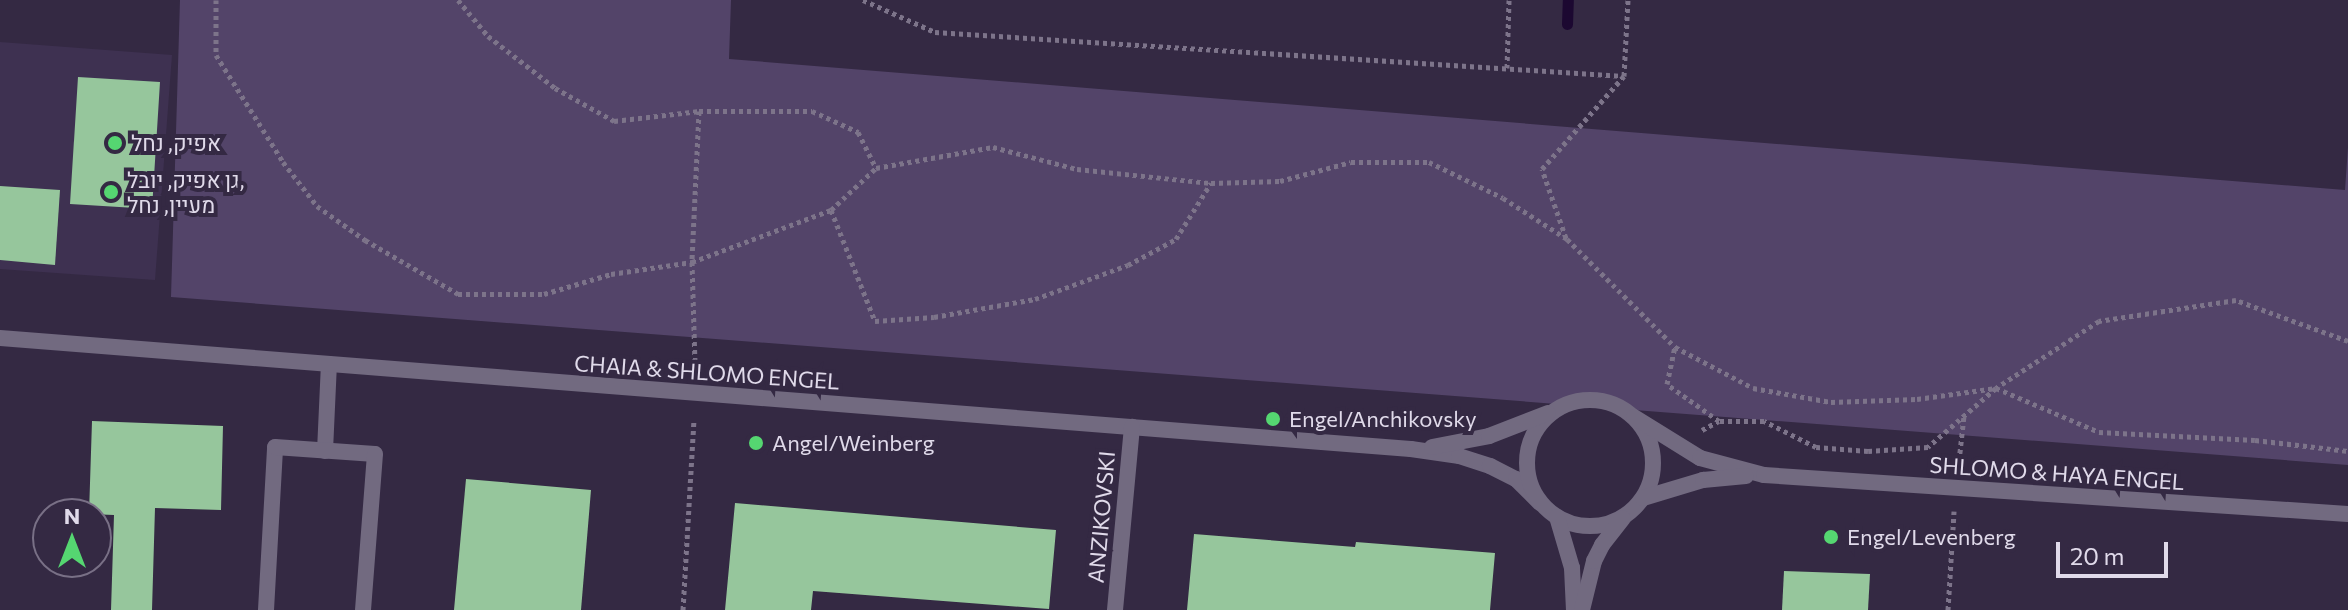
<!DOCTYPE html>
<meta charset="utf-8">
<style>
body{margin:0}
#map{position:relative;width:2348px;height:610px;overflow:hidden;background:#342943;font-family:Commissioner,Heebo,sans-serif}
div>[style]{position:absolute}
.built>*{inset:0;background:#3e3151}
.green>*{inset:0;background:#534469}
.stream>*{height:11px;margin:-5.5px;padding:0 5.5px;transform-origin:5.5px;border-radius:5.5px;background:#1c0831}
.building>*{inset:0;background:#96c69c}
.path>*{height:5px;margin-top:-2.5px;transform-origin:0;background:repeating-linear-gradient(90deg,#7d748a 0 4px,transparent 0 8px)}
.service>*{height:16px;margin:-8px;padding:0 8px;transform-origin:8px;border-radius:8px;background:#726a80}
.minor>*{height:16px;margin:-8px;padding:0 8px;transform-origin:8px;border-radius:8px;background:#726a80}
.minor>.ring{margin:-8px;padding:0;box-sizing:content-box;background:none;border:16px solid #726a80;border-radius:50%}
.dots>*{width:22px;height:22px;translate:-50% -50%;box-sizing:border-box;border:4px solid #342943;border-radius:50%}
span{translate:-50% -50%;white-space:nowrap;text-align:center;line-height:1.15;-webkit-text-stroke:8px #342943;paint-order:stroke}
.poi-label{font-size:22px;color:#e0daea}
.left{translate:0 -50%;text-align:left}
.street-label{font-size:22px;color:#e0daea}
.north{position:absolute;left:32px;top:498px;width:80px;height:80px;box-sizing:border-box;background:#342943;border:2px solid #797086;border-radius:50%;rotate:0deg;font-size:22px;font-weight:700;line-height:32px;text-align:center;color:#e0daea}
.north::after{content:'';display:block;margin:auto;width:28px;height:36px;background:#55d671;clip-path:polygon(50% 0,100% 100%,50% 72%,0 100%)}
.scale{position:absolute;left:2056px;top:542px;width:112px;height:36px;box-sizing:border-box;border:4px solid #e0daea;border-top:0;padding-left:10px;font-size:24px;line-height:28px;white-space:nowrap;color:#e0daea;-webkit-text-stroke:6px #342943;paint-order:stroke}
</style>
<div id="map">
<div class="built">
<div style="clip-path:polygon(0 42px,172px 55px,155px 280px,0 269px)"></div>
</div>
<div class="green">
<div style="clip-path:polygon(180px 0,731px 0,729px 59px,2345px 190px,2348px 147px,2348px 465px,171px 297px)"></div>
</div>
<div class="stream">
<div style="left:1567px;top:24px;width:24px;rotate:-88deg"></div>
</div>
<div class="building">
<div style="clip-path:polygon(78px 77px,160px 82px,152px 209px,70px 204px)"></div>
<div style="clip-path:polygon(0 186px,60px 190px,55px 265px,0 260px)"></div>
<div style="clip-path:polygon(92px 421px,223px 426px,221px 510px,155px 508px,152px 610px,111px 610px,114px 515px,89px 514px)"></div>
<div style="clip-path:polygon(466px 479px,591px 490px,581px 610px,454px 610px)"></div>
<div style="clip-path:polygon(735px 503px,1056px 530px,1049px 609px,813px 591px,811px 610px,725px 610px)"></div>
<div style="clip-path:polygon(1194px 534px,1355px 547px,1356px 542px,1495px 553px,1490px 610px,1187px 610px)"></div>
<div style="clip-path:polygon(1784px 571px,1870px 574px,1868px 610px,1782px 610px)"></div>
</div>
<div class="path">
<div style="left:216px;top:0;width:55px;rotate:90deg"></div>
<div style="left:216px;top:55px;width:126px;rotate:57.9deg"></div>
<div style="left:283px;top:162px;width:56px;rotate:52.3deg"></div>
<div style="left:317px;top:206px;width:59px;rotate:35.3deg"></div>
<div style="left:365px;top:240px;width:108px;rotate:30.1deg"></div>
<div style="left:458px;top:294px;width:86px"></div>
<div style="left:544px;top:294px;width:70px;rotate:-16.6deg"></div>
<div style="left:611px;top:274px;width:82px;rotate:-8.4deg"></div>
<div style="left:692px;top:262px;width:103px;rotate:88.3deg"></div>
<div style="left:458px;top:0;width:47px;rotate:50.2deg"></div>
<div style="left:488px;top:36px;width:85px;rotate:37.8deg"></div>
<div style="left:555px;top:88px;width:68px;rotate:29.2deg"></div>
<div style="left:614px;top:121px;width:86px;rotate:-6.7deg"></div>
<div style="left:699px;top:111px;width:151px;rotate:92.7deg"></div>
<div style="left:692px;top:262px;width:148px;rotate:-20.5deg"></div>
<div style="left:831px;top:210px;width:119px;rotate:68.4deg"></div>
<div style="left:875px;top:321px;width:59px;rotate:-3.9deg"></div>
<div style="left:934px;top:317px;width:103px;rotate:-10.1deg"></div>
<div style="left:1035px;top:299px;width:99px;rotate:-20.1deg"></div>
<div style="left:1128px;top:265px;width:55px;rotate:-28.4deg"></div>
<div style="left:1176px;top:239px;width:66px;rotate:-58deg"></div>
<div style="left:863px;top:0;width:79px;rotate:24deg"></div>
<div style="left:935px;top:32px;width:690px;rotate:3.65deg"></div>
<div style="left:1507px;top:68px;width:68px;rotate:-88.3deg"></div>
<div style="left:699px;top:111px;width:113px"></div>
<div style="left:812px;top:111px;width:51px;rotate:24.5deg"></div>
<div style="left:858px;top:132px;width:40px;rotate:63.4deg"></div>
<div style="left:876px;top:168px;width:119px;rotate:-10.2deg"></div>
<div style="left:993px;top:147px;width:87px;rotate:14.7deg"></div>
<div style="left:1077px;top:169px;width:135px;rotate:6deg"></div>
<div style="left:1211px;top:183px;width:69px;rotate:-1.7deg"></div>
<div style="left:1280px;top:181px;width:73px;rotate:-15deg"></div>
<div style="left:1351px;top:162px;width:78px"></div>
<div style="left:1429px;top:162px;width:82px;rotate:25.9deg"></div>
<div style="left:1503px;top:198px;width:76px;rotate:32.6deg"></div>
<div style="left:1567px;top:239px;width:153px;rotate:45deg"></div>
<div style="left:831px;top:210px;width:62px;rotate:-43deg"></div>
<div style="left:1566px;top:238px;width:73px;rotate:-109.2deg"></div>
<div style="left:1542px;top:169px;width:124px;rotate:-48.6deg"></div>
<div style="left:1624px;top:76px;width:76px;rotate:-87deg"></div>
<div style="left:2348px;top:341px;width:119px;rotate:-159.9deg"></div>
<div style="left:2236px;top:300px;width:139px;rotate:171.3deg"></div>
<div style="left:2099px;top:321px;width:123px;rotate:147deg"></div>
<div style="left:1996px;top:388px;width:90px;rotate:139.1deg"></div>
<div style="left:1928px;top:447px;width:60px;rotate:176.2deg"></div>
<div style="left:1868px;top:451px;width:52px;rotate:-175.6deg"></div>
<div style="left:1816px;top:447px;width:58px;rotate:-153.4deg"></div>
<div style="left:1764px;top:421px;width:45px;rotate:180deg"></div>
<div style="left:1719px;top:421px;width:64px;rotate:-144.6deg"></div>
<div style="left:1667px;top:384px;width:38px;rotate:-78deg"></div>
<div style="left:1675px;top:347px;width:88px;rotate:27.7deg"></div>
<div style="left:1753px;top:388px;width:79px;rotate:10.2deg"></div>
<div style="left:1831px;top:402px;width:86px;rotate:-2deg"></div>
<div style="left:1917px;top:399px;width:80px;rotate:-7.9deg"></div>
<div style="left:1996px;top:388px;width:112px;rotate:23.1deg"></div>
<div style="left:2099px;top:432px;width:156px;rotate:2.9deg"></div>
<div style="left:2255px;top:440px;width:94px;rotate:6.7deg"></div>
<div style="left:1702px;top:430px;width:19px;rotate:-28deg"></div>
<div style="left:1959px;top:461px;width:45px;rotate:-83.7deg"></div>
<div style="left:683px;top:610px;width:191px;rotate:-86.7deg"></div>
<div style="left:1948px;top:610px;width:99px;rotate:-86.5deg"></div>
</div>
<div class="service">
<div style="left:325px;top:451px;width:87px;rotate:-87.4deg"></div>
<div style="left:266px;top:610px;width:163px;rotate:-86.8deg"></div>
<div style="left:275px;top:447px;width:100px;rotate:4deg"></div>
<div style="left:375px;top:454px;width:156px;rotate:94.4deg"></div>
</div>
<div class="minor">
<div style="left:0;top:338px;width:1415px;rotate:4.5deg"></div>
<div style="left:1411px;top:449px;width:49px;rotate:8.3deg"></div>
<div style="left:1459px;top:456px;width:33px;rotate:18deg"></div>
<div style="left:1490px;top:466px;width:29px;rotate:27deg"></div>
<div style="left:1516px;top:479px;width:34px;rotate:45deg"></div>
<div class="ring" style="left:1527px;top:400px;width:110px;height:110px"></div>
<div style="left:1634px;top:417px;width:78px;rotate:31.8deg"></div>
<div style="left:1700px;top:458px;width:66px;rotate:14.9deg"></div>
<div style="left:1764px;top:475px;width:585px;rotate:3.82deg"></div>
<div style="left:1432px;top:447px;width:58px;rotate:-10.9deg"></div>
<div style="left:1489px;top:436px;width:63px;rotate:-21.3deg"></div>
<div style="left:1643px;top:498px;width:63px;rotate:-16.7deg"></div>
<div style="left:1703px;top:480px;width:43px;rotate:-5.3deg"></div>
<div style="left:1557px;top:517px;width:53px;rotate:73.6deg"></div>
<div style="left:1572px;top:568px;width:42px;rotate:87.3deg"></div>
<div style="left:1115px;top:610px;width:184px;rotate:-84.7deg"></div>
<div style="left:1582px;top:610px;width:50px;rotate:-76.2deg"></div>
<div style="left:1594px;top:561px;width:18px;rotate:-63deg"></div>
<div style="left:1602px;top:545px;width:34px;rotate:-52deg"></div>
</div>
<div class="dots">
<div style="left:115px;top:143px;background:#55d671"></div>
<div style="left:111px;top:192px;background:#55d671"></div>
<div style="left:1273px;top:419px;background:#55d671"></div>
<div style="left:756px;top:443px;background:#55d671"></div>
<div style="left:1831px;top:537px;background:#55d671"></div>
</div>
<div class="poi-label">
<span class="left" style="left:131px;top:143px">אפיק, נחל</span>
<span class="left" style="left:127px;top:192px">גן אפיק, יובל,<br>מעיין, נחל</span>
<span class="left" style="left:1289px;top:419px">Engel/Anchikovsky</span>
<span class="left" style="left:772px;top:443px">Angel/Weinberg</span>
<span class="left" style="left:1847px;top:537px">Engel/Levenberg</span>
</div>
<div class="street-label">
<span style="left:707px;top:372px;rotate:4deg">CHAIA &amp; SHLOMO ENGEL</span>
<span style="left:2057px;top:473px;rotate:4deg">SHLOMO &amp; HAYA ENGEL</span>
<span style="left:1101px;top:517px;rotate:-85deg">ANZIKOVSKI</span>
</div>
<div class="north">N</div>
<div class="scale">20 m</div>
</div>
